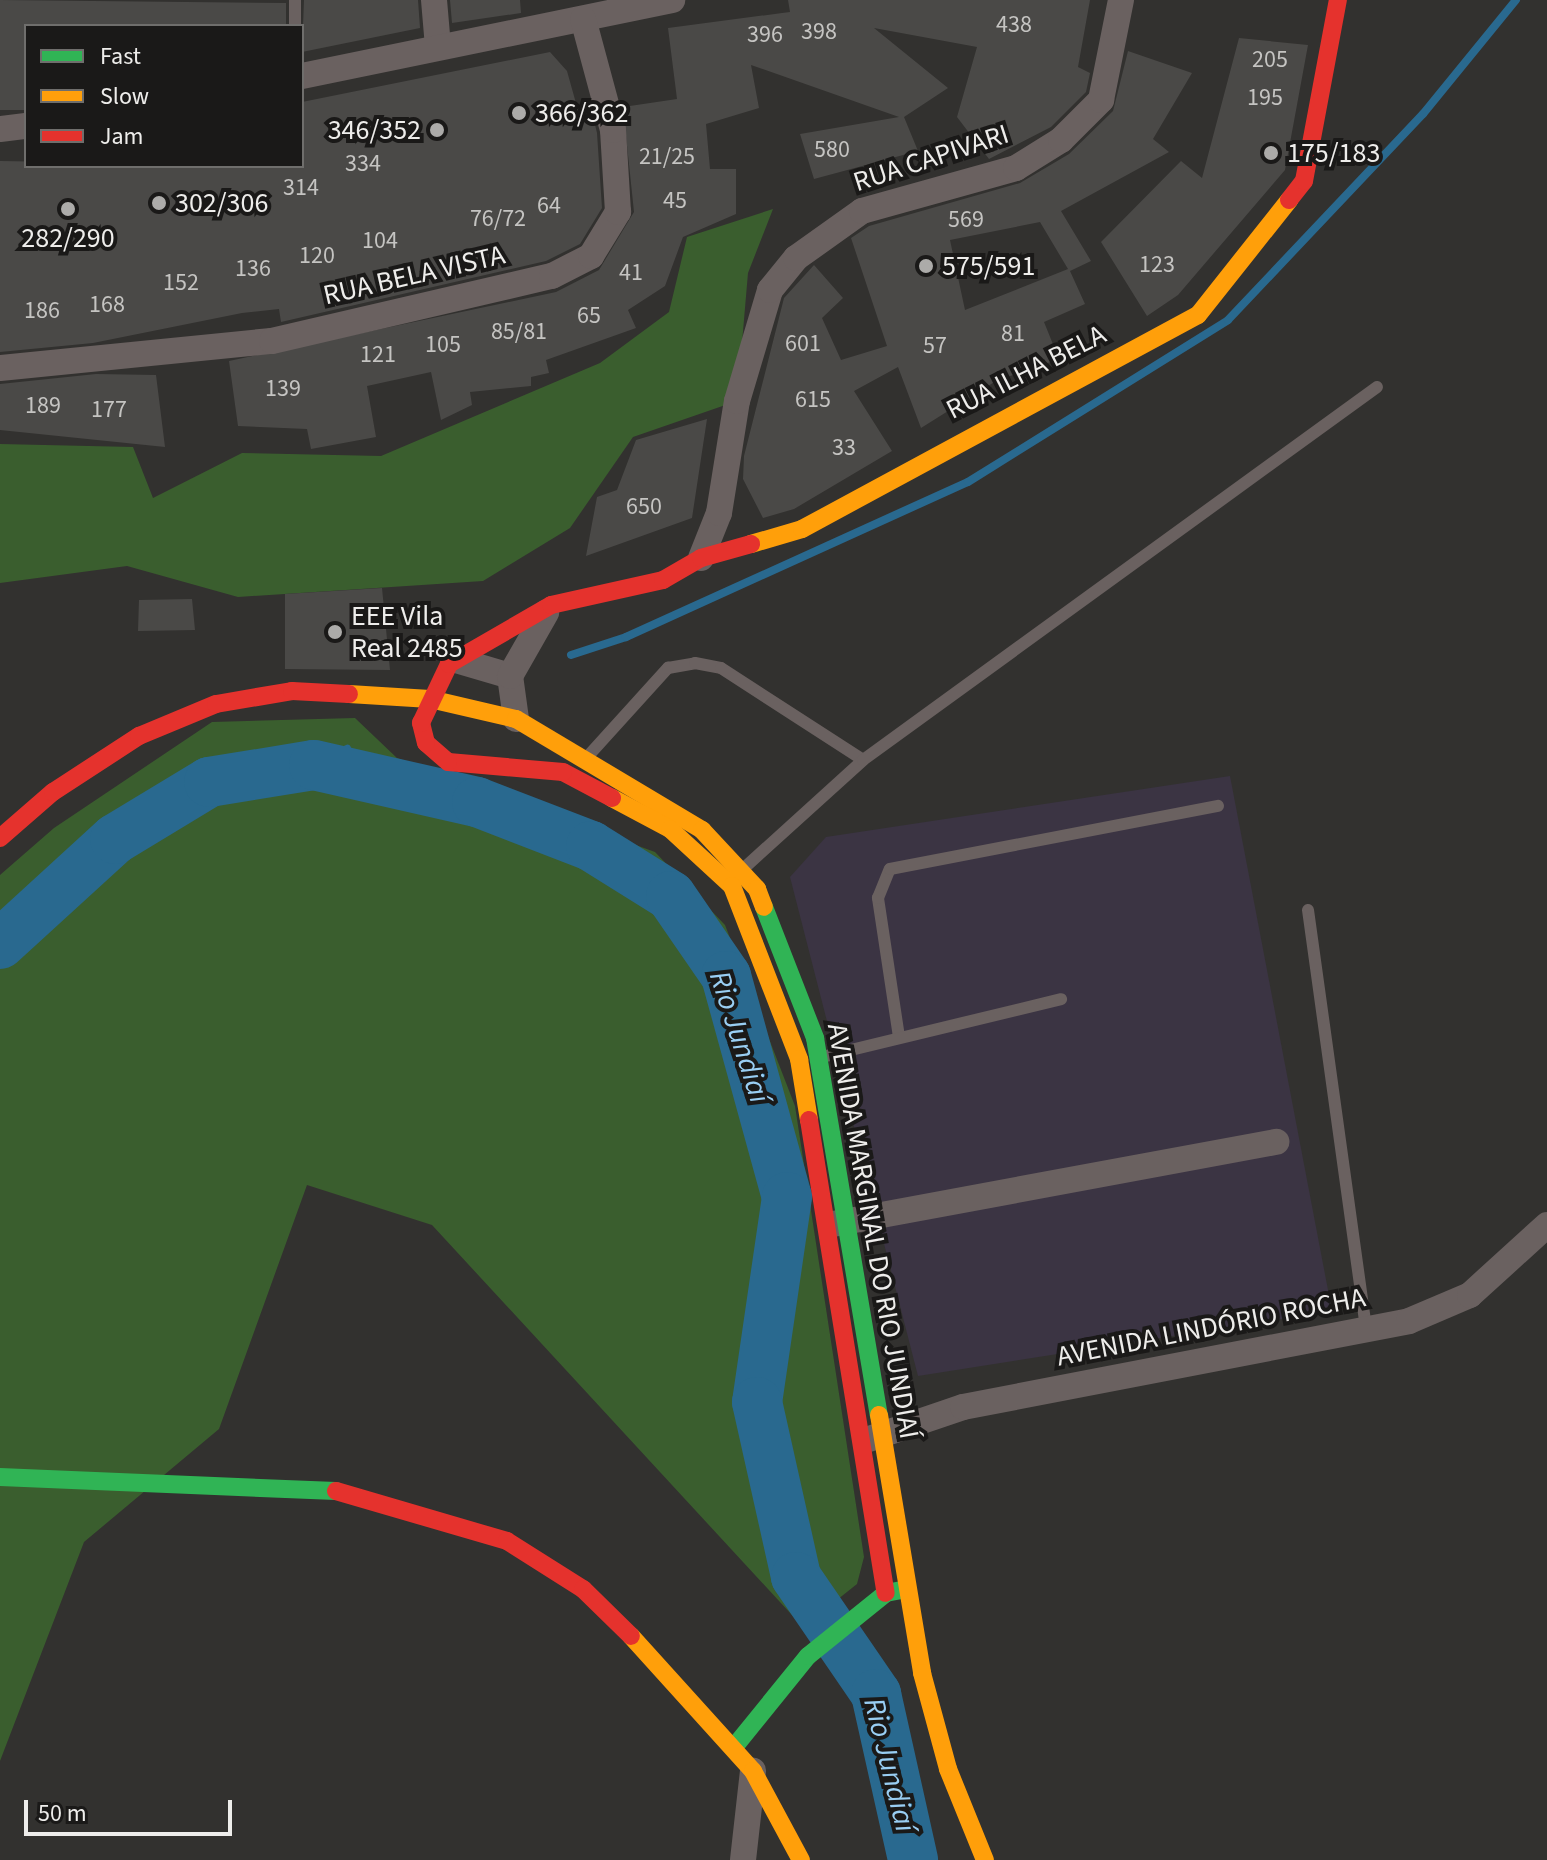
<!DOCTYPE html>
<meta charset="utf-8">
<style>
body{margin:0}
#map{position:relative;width:1547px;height:1860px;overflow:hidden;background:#32312f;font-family:"Source Sans 3",sans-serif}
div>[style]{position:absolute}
.industrial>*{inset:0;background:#3b3443}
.forest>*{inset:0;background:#3a5e2e}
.stream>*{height:8px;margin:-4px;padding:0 4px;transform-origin:4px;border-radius:4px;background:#29698f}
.river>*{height:50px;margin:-25px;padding:0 25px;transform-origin:25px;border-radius:25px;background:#29698f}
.building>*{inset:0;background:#4a4947}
.lane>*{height:12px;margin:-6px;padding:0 6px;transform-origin:6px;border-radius:6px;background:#6a6160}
.street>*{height:26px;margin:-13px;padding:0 13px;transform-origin:13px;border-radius:13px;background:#6a6160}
.fast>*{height:18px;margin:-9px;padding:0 9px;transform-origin:9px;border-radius:9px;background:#30b455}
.slow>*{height:18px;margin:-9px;padding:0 9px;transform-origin:9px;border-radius:9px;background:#ff9f0a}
.jam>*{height:18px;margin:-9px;padding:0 9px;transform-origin:9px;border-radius:9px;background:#e5322d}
.dots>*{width:22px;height:22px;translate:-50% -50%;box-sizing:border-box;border:4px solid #1a1918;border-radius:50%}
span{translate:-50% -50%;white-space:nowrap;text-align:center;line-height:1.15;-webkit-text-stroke:8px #1a1918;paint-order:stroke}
.number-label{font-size:24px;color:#c5c4c2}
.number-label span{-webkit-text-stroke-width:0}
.poi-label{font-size:28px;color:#eeedeb}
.left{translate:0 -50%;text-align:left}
.right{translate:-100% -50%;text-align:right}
.street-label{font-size:28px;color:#eeedeb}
.water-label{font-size:30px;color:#99cef3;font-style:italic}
.legend{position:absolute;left:24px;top:24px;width:280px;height:144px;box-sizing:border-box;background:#1a1918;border:2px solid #6f6e6c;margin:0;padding:10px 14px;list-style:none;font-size:24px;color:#eeedeb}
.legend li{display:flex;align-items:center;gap:16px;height:40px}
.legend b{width:40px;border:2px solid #6f6e6c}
.scale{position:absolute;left:24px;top:1800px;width:208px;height:36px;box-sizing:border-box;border:4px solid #eeedeb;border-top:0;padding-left:10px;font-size:24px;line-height:28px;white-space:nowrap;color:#eeedeb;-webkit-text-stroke:6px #1a1918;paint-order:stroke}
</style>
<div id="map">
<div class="industrial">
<div style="clip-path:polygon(1230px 776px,1332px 1311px,918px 1376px,790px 877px,826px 837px)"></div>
</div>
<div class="forest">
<div style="clip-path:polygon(773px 209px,748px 273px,737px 401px,633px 437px,570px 528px,483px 581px,238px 597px,127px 566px,0 583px,0 444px,133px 447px,153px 498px,242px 453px,381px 456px,600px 363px,669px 312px,687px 237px)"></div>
<div style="clip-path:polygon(355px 718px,397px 758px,655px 852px,725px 925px,795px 1106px,864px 1557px,857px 1584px,803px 1627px,432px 1225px,307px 1185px,219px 1429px,84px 1542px,0 1761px,0 875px,54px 828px,212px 722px)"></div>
</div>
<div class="stream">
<div style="left:571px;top:655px;width:58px;rotate:-18.1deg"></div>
<div style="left:626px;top:637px;width:375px;rotate:-24.4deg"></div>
<div style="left:968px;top:482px;width:306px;rotate:-31.9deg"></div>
<div style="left:1228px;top:320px;width:284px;rotate:-46.6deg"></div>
<div style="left:1423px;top:114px;width:147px;rotate:-50.8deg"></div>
<div style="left:314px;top:765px;width:37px;rotate:-26deg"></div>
</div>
<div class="river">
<div style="left:0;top:944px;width:156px;rotate:-42.4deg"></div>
<div style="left:115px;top:839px;width:110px;rotate:-31.2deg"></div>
<div style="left:209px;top:782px;width:106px;rotate:-9.2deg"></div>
<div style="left:314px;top:765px;width:167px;rotate:12.8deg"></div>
<div style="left:477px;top:802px;width:122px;rotate:21.1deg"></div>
<div style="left:591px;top:846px;width:94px;rotate:32deg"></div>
<div style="left:671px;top:896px;width:97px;rotate:55.5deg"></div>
<div style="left:726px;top:976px;width:229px;rotate:74.6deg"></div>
<div style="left:787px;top:1197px;width:207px;rotate:98.3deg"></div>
<div style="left:757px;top:1402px;width:179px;rotate:77.4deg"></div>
<div style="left:796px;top:1577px;width:142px;rotate:55.6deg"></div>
<div style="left:876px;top:1694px;width:170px;rotate:77.4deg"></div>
</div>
<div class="building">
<div style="clip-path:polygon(0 0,286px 3px,286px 26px,26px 26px,26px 110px,0 110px)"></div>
<div style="clip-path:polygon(304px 0,418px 0,420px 28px,302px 52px)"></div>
<div style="clip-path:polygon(450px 0,520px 0,521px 13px,452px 23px)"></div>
<div style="clip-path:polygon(788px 0,1090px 0,1078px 67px,1090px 73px,1086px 92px,1051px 127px,989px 159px,957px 117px,977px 47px,874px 28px,948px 88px,904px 117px,918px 151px,814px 179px,800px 134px,899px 117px,751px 65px,759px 108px,706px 124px,710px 169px,736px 169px,736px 214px,683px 237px,665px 286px,628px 310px,636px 328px,546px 360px,549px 373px,531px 377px,531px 386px,470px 392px,472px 405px,441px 420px,431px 372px,367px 386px,376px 437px,311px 449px,307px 429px,238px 426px,229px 361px,556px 292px,599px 270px,634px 212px,623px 107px,677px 99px,668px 28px,782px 13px,790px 12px)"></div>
<div style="clip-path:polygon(1239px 38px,1308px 45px,1285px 170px,1178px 295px,1147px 316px,1101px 242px,1181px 161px,1202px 178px)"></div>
<div style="clip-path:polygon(evenodd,1128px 51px,1192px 73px,1153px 139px,1169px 152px,1061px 211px,1091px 261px,1070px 271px,1085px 304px,1044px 322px,1059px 359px,996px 381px,921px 428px,898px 367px,854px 391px,892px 451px,794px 509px,763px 518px,743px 479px,744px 456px,784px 298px,814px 265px,843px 298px,822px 318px,841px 360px,887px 346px,851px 238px,869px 226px,1020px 183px,1069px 154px,1113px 111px,1128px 51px,1040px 222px,1068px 269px,965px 310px,950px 240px,1040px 222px)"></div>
<div style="clip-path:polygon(550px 52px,567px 71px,579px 114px,592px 112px,597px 133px,602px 208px,580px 244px,546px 261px,281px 322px,279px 309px,242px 313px,93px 343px,0 352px,0 161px,302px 166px,302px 102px)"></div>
<div style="clip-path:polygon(96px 374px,156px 375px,165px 447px,0 430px,0 384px)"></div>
<div style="clip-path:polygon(707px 419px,692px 518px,586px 556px,597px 497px,617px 490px,636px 440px)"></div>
<div style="clip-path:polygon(382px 588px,390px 670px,285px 669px,285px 594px)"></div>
<div style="clip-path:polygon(192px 599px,195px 630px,138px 631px,139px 600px)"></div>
</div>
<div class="lane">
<div style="left:295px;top:0;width:26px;rotate:90deg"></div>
<div style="left:589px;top:755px;width:118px;rotate:-47.8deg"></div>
<div style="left:668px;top:668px;width:27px;rotate:-10deg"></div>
<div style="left:695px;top:663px;width:26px;rotate:11deg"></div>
<div style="left:721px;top:668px;width:169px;rotate:32.9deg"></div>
<div style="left:743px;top:869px;width:162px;rotate:-42.2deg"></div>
<div style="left:863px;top:760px;width:635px;rotate:-35.97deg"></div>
<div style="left:1308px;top:910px;width:423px;rotate:82.1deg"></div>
<div style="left:899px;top:1037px;width:141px;rotate:-98.6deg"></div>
<div style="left:878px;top:898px;width:31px;rotate:-68deg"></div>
<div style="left:890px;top:869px;width:334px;rotate:-10.9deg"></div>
<div style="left:822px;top:1057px;width:246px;rotate:-13.6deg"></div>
</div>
<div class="street">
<div style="left:434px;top:0;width:47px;rotate:85.1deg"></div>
<div style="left:302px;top:76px;width:378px;rotate:-11.6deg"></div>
<div style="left:0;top:129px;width:26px;rotate:-7deg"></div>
<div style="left:0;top:368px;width:273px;rotate:-5.7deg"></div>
<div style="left:272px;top:341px;width:287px;rotate:-13.1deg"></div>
<div style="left:552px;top:276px;width:44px;rotate:-27.1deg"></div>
<div style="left:591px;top:256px;width:52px;rotate:-58.5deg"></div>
<div style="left:618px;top:212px;width:82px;rotate:-93.5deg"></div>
<div style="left:613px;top:130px;width:115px;rotate:-105.1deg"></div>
<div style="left:701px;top:558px;width:48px;rotate:-68.2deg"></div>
<div style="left:719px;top:513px;width:113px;rotate:-80.9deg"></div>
<div style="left:737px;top:401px;width:116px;rotate:-73.4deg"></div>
<div style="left:770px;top:290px;width:41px;rotate:-50.9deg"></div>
<div style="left:796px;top:258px;width:81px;rotate:-35.5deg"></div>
<div style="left:862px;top:211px;width:160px;rotate:-15.6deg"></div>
<div style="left:1016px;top:168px;width:53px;rotate:-31.9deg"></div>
<div style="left:1061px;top:140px;width:57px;rotate:-45deg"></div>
<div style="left:1101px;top:100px;width:102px;rotate:-78.7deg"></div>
<div style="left:456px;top:660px;width:56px;rotate:16.5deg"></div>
<div style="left:516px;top:719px;width:43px;rotate:-97.9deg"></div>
<div style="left:510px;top:676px;width:73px;rotate:-60.3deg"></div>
<div style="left:833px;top:1224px;width:451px;rotate:-10.5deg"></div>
<div style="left:869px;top:1439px;width:99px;rotate:-18.8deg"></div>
<div style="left:963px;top:1407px;width:454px;rotate:-10.9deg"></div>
<div style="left:1409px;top:1321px;width:66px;rotate:-23.1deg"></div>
<div style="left:1470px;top:1295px;width:104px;rotate:-42.3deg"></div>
<div style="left:743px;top:1860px;width:90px;rotate:-83.6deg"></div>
</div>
<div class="fast">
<div style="left:764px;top:907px;width:141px;rotate:68.7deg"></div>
<div style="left:815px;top:1038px;width:382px;rotate:80.4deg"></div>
<div style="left:0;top:1477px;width:336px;rotate:2.4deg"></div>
<div style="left:735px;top:1746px;width:116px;rotate:-51deg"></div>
<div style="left:808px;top:1656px;width:100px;rotate:-38.9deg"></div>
<div style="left:886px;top:1593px;width:21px;rotate:-11deg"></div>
</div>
<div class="slow">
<div style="left:751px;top:544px;width:53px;rotate:-16.4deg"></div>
<div style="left:802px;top:529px;width:450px;rotate:-28.4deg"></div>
<div style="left:1198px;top:315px;width:147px;rotate:-51.6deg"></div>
<div style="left:349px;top:694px;width:81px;rotate:3.5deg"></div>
<div style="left:430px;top:699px;width:88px;rotate:13.1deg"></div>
<div style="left:516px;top:719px;width:217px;rotate:30.8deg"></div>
<div style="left:702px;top:830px;width:81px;rotate:47deg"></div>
<div style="left:757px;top:889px;width:19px;rotate:69deg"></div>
<div style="left:612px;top:798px;width:66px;rotate:28.1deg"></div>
<div style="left:670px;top:829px;width:84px;rotate:42.6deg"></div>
<div style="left:732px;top:886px;width:186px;rotate:68.8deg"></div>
<div style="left:799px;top:1059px;width:62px;rotate:80.7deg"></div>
<div style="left:879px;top:1415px;width:262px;rotate:80.5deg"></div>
<div style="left:922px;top:1673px;width:99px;rotate:74.8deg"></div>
<div style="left:948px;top:1769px;width:98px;rotate:67.9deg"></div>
<div style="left:631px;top:1636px;width:182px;rotate:47.9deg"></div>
<div style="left:753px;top:1771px;width:101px;rotate:61.7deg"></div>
</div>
<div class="jam">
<div style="left:1289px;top:200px;width:24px;rotate:-52deg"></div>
<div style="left:1304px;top:181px;width:184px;rotate:-79.4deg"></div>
<div style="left:612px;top:798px;width:55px;rotate:-152deg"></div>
<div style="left:563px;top:772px;width:115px;rotate:-175deg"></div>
<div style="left:448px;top:762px;width:29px;rotate:-139deg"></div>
<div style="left:426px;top:743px;width:21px;rotate:-104deg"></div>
<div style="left:421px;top:723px;width:65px;rotate:-64.6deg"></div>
<div style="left:449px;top:664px;width:118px;rotate:-30deg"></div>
<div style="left:551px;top:605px;width:115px;rotate:-12.6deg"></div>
<div style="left:663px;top:580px;width:44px;rotate:-30.1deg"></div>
<div style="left:701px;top:558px;width:52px;rotate:-15.6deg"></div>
<div style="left:0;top:838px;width:70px;rotate:-41deg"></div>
<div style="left:53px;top:792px;width:103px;rotate:-33.1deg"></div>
<div style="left:139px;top:736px;width:83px;rotate:-22.6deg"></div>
<div style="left:216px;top:704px;width:77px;rotate:-9.7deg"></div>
<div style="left:292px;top:691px;width:57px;rotate:3deg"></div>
<div style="left:809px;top:1120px;width:479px;rotate:80.8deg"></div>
<div style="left:336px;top:1491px;width:178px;rotate:16.3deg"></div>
<div style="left:507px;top:1541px;width:90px;rotate:32.3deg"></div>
<div style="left:583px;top:1589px;width:67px;rotate:44.4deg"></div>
</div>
<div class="dots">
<div style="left:519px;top:113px;background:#acaba9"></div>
<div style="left:437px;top:130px;background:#acaba9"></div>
<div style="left:1271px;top:153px;background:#acaba9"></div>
<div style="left:159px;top:203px;background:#acaba9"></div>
<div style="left:68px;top:209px;background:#acaba9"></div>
<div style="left:926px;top:266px;background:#acaba9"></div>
<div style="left:335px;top:632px;background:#acaba9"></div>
</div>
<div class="number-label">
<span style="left:1014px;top:25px">438</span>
<span style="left:819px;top:32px">398</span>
<span style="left:765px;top:35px">396</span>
<span style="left:1270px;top:60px">205</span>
<span style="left:1265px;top:98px">195</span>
<span style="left:832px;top:150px">580</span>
<span style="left:667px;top:157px">21/25</span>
<span style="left:363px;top:164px">334</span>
<span style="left:301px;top:188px">314</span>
<span style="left:675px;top:201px">45</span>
<span style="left:549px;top:206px">64</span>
<span style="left:498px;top:219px">76/72</span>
<span style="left:966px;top:220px">569</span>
<span style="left:380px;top:241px">104</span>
<span style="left:317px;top:256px">120</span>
<span style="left:1157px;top:265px">123</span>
<span style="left:253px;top:269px">136</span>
<span style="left:631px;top:273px">41</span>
<span style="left:181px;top:283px">152</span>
<span style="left:107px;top:305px">168</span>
<span style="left:42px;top:311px">186</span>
<span style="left:589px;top:316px">65</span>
<span style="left:519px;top:332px">85/81</span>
<span style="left:1013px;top:334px">81</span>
<span style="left:803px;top:344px">601</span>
<span style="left:443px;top:345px">105</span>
<span style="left:935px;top:346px">57</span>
<span style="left:378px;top:355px">121</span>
<span style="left:283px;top:389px">139</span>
<span style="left:813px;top:400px">615</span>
<span style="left:43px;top:406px">189</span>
<span style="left:109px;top:410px">177</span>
<span style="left:844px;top:448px">33</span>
<span style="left:644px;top:507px">650</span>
</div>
<div class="poi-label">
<span class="left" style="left:535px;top:113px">366/362</span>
<span class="right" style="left:421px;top:130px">346/352</span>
<span class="left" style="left:1287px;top:153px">175/183</span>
<span class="left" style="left:175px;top:203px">302/306</span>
<span style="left:68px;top:238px">282/290</span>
<span class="left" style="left:942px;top:266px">575/591</span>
<span class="left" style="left:351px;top:632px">EEE Vila<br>Real 2485</span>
</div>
<div class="street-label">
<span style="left:931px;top:158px;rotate:-18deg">RUA CAPIVARI</span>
<span style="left:414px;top:275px;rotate:-13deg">RUA BELA VISTA</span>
<span style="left:1026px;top:372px;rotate:-27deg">RUA ILHA BELA</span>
<span style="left:873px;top:1231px;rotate:80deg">AVENIDA MARGINAL DO RIO JUNDIAÍ</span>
<span style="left:1211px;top:1327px;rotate:-11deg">AVENIDA LINDÓRIO ROCHA</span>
</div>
<div class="water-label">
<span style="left:739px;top:1037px;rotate:72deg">Rio Jundiaí</span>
<span style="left:889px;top:1765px;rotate:76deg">Rio Jundiaí</span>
</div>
<ul class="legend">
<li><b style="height:10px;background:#30b455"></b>Fast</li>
<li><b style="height:10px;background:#ff9f0a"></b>Slow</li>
<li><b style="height:10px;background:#e5322d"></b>Jam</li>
</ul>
<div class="scale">50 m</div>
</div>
